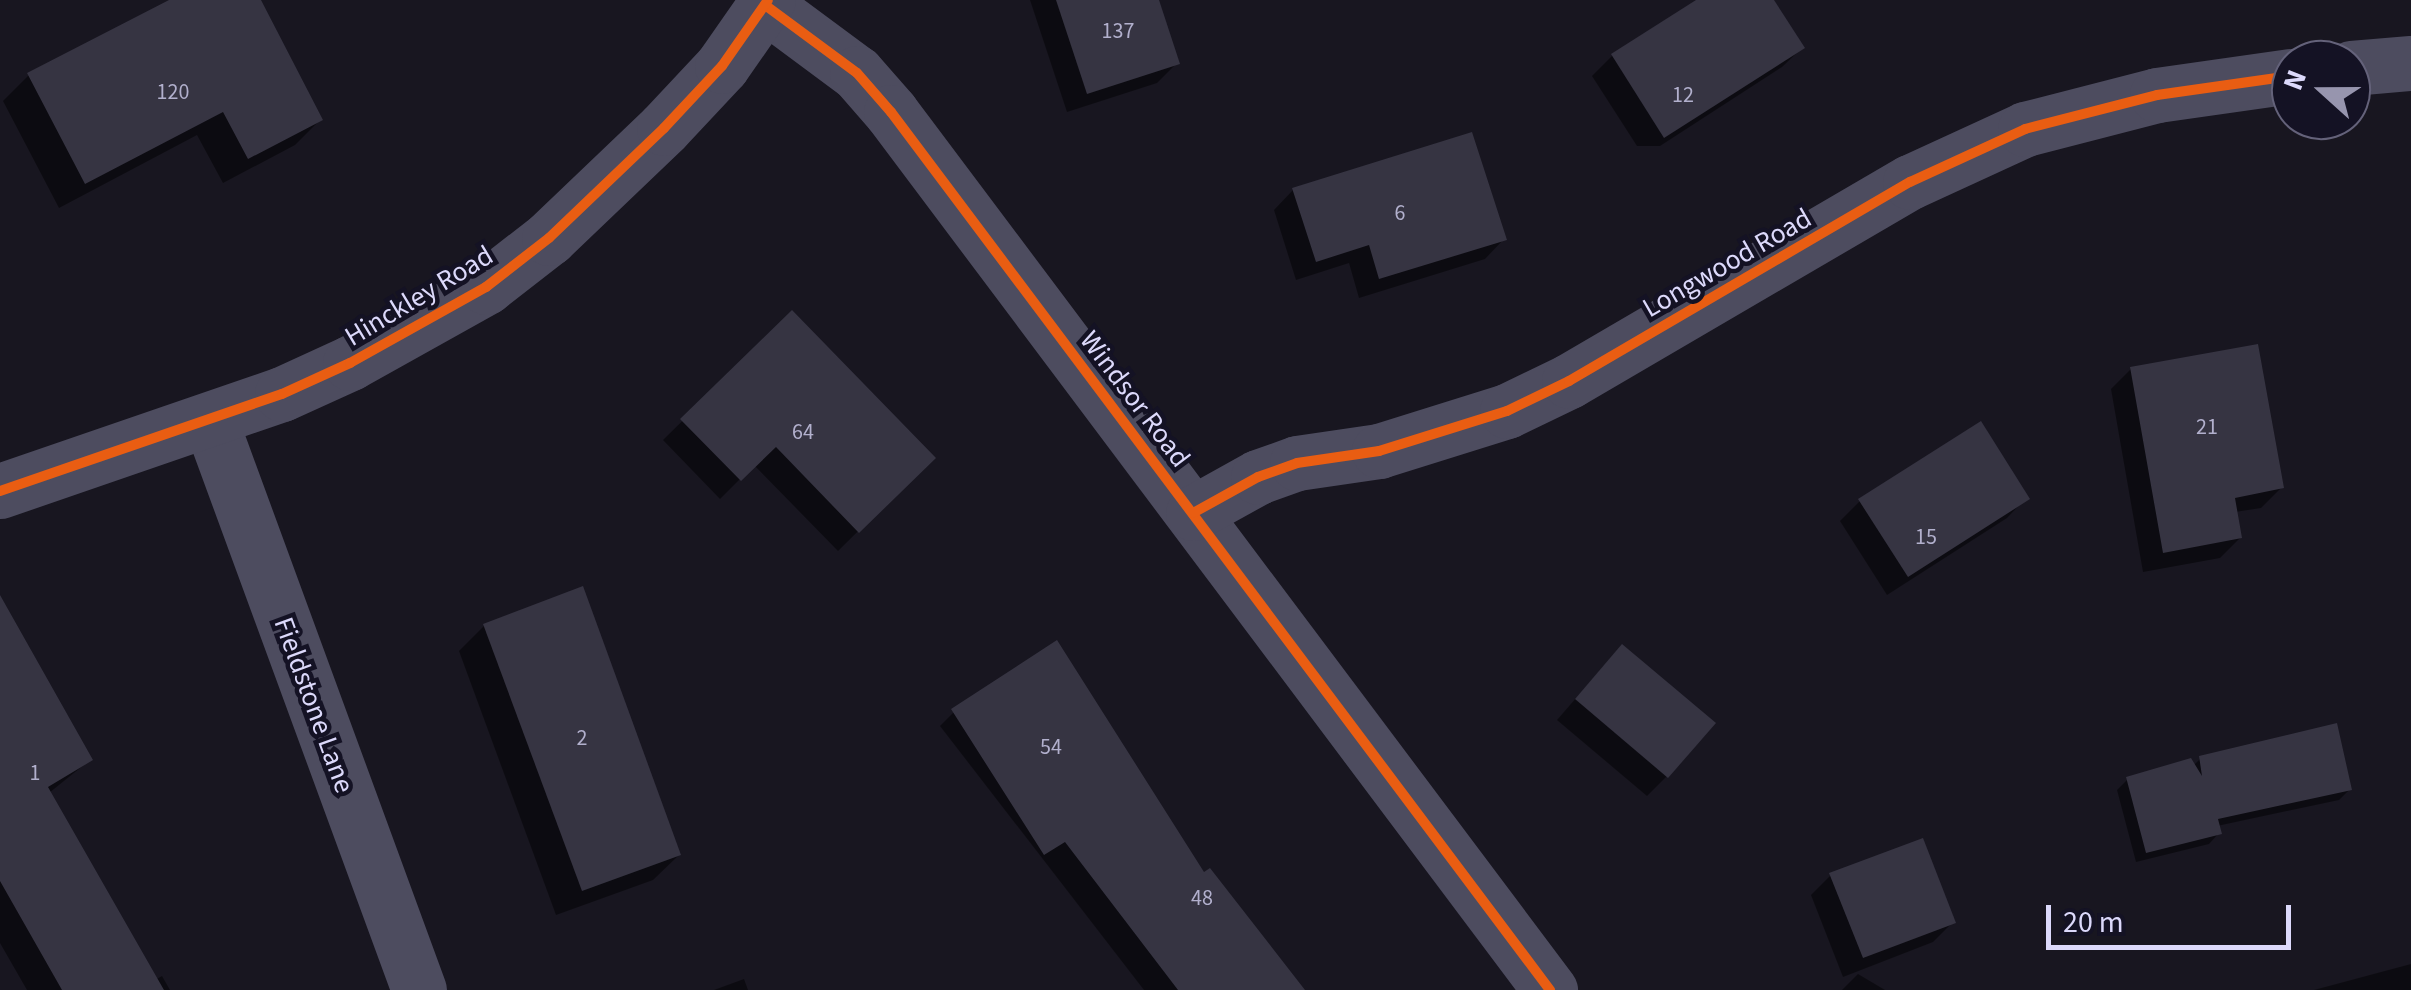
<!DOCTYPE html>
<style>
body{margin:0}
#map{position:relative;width:2411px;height:990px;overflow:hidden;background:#181620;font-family:"Source Sans 3",sans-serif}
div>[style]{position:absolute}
.shadow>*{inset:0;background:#0007}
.building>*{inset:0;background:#363442}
.minor>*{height:55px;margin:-27.5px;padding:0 27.5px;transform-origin:27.5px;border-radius:27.5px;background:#4d4c5f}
.cycleway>*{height:10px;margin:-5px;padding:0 5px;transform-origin:5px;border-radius:5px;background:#e95d12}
span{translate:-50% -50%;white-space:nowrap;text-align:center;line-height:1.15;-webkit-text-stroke:9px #141224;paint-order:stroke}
.number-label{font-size:22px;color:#b2b0cd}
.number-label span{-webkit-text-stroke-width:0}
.street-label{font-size:28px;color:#dcd9fb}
.north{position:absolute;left:2271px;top:40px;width:100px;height:100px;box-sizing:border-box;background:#141224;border:2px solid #64627a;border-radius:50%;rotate:291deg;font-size:28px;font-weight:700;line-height:40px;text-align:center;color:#dcd9fb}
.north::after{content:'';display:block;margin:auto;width:35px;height:45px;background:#9795ae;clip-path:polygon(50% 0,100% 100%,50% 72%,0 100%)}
.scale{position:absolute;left:2046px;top:905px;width:245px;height:45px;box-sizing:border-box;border:5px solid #dcd9fb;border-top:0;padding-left:12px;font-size:30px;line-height:35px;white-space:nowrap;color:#dcd9fb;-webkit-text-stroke:8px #141224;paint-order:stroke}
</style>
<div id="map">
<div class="shadow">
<div style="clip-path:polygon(174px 0,258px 0,320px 120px,295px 145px,223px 183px,197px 135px,59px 208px,3px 101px,29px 75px)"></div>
<div style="clip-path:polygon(1030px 0,1156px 0,1177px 63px,1157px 83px,1067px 112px)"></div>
<div style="clip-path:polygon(1700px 0,1771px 0,1802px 48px,1782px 67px,1660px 146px,1637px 146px,1592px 76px,1612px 56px)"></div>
<div style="clip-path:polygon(1293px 190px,1504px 239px,1485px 259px,1359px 298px,1349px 263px,1296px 280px,1274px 210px)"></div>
<div style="clip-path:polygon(792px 313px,932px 458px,838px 551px,754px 465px,720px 499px,663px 440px)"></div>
<div style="clip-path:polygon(2131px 369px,2281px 488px,2261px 508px,2235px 512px,2240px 538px,2220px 558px,2143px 572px,2111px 389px)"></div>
<div style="clip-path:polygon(2026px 498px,2007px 518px,1887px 595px,1840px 521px,1860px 501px)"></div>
<div style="clip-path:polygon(484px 626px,679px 855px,653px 880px,556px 915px,459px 651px)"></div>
<div style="clip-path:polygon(0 650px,90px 760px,49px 793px,155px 980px,162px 976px,170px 990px,27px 990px,0 943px)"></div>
<div style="clip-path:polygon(1603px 667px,1667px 776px,1647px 796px,1557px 720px)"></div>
<div style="clip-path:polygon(960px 706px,1204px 876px,1273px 990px,1144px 990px,940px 726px)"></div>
<div style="clip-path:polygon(2200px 759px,2350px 789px,2339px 800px,2217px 826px,2219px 833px,2209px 844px,2136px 862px,2117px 790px,2128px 779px,2193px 766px)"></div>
<div style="clip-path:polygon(1831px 875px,1953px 922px,1933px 942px,1843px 977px,1811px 895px)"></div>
<div style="clip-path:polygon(2411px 964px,2411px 990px,2314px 990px)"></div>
<div style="clip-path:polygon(1858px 974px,1885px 990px,1842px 990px)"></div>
<div style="clip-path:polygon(744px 979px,748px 990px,714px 990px)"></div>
</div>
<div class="building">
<div style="clip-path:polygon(169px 0,261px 0,323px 120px,248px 159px,223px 112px,85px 184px,27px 73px)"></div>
<div style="clip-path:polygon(1056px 0,1159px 0,1180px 64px,1087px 94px)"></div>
<div style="clip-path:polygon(1696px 0,1774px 0,1805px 48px,1664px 138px,1611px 54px)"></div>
<div style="clip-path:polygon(1472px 132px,1507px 240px,1379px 279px,1369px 245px,1316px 262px,1292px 188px)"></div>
<div style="clip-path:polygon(792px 310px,936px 458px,859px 533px,776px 447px,741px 481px,680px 419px)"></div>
<div style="clip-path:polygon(2258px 344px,2284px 488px,2235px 498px,2242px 538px,2163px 553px,2130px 367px)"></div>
<div style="clip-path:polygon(1981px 421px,2030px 499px,1908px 577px,1858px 499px)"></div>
<div style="clip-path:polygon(583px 586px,681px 855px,582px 891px,483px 624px)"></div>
<div style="clip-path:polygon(0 595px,93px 760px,48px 787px,164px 990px,62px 990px,0 881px)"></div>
<div style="clip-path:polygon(1057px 640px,1204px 872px,1210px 868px,1305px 990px,1178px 990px,1065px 842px,1044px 855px,951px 709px)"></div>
<div style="clip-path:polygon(1622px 644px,1716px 723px,1668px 778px,1575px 699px)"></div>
<div style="clip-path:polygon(2337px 723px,2352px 790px,2218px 819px,2222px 834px,2146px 853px,2126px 777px,2191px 758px,2202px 776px,2199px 756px)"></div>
<div style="clip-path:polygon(1923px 838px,1956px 923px,1863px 958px,1829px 873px)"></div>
</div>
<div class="minor">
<div style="left:765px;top:5px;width:114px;rotate:36.5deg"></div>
<div style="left:857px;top:73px;width:52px;rotate:48.9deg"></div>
<div style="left:891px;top:112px;width:1098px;rotate:53.11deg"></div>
<div style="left:2351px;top:68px;width:60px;rotate:-4.8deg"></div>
<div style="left:210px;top:420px;width:607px;rotate:69.86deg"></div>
<div style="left:0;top:491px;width:298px;rotate:-19deg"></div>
<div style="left:282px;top:394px;width:75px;rotate:-24.5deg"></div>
<div style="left:350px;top:363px;width:156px;rotate:-29.2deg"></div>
<div style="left:486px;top:287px;width:80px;rotate:-37.9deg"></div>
<div style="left:549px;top:238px;width:159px;rotate:-43.7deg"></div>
<div style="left:664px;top:128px;width:85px;rotate:-46.9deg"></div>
<div style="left:722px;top:66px;width:80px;rotate:-55.1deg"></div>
<div style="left:1193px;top:513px;width:74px;rotate:-29deg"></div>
<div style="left:1258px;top:477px;width:41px;rotate:-19.7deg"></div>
<div style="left:1297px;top:463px;width:83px;rotate:-8.3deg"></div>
<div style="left:1379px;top:451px;width:134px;rotate:-17.4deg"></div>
<div style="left:1507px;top:411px;width:69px;rotate:-25.8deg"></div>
<div style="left:1569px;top:381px;width:395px;rotate:-30.3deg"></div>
<div style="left:1910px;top:182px;width:127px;rotate:-24.7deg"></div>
<div style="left:2025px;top:129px;width:136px;rotate:-14.4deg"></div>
<div style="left:2157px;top:95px;width:135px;rotate:-8.1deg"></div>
</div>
<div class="cycleway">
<div style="left:765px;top:5px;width:114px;rotate:36.5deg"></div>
<div style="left:857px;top:73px;width:52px;rotate:48.9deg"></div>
<div style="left:891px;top:112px;width:1098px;rotate:53.11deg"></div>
<div style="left:0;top:491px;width:298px;rotate:-19deg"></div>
<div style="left:282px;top:394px;width:75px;rotate:-24.5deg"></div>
<div style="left:350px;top:363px;width:156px;rotate:-29.2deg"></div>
<div style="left:486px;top:287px;width:80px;rotate:-37.9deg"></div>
<div style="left:549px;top:238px;width:159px;rotate:-43.7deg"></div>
<div style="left:664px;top:128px;width:85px;rotate:-46.9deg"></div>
<div style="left:722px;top:66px;width:80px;rotate:-55.1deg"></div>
<div style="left:1193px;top:513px;width:74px;rotate:-29deg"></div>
<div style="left:1258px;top:477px;width:41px;rotate:-19.7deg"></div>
<div style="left:1297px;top:463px;width:83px;rotate:-8.3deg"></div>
<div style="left:1379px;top:451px;width:134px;rotate:-17.4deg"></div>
<div style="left:1507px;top:411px;width:69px;rotate:-25.8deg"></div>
<div style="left:1569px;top:381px;width:395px;rotate:-30.3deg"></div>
<div style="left:1910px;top:182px;width:127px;rotate:-24.7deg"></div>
<div style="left:2025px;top:129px;width:136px;rotate:-14.4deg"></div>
<div style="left:2157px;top:95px;width:135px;rotate:-8.1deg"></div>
</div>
<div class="number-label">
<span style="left:1118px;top:32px">137</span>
<span style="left:173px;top:93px">120</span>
<span style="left:1683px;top:96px">12</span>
<span style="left:1400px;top:214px">6</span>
<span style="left:2207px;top:428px">21</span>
<span style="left:803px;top:433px">64</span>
<span style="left:1926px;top:538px">15</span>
<span style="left:582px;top:739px">2</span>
<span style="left:1051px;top:748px">54</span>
<span style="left:35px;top:774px">1</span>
<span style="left:1202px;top:899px">48</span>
</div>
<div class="street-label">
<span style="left:1727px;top:263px;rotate:-30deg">Longwood Road</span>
<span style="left:419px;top:296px;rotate:-31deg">Hinckley Road</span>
<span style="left:1135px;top:399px;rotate:53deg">Windsor Road</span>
<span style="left:314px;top:705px;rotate:70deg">Fieldstone Lane</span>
</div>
<div class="north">N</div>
<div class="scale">20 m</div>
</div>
